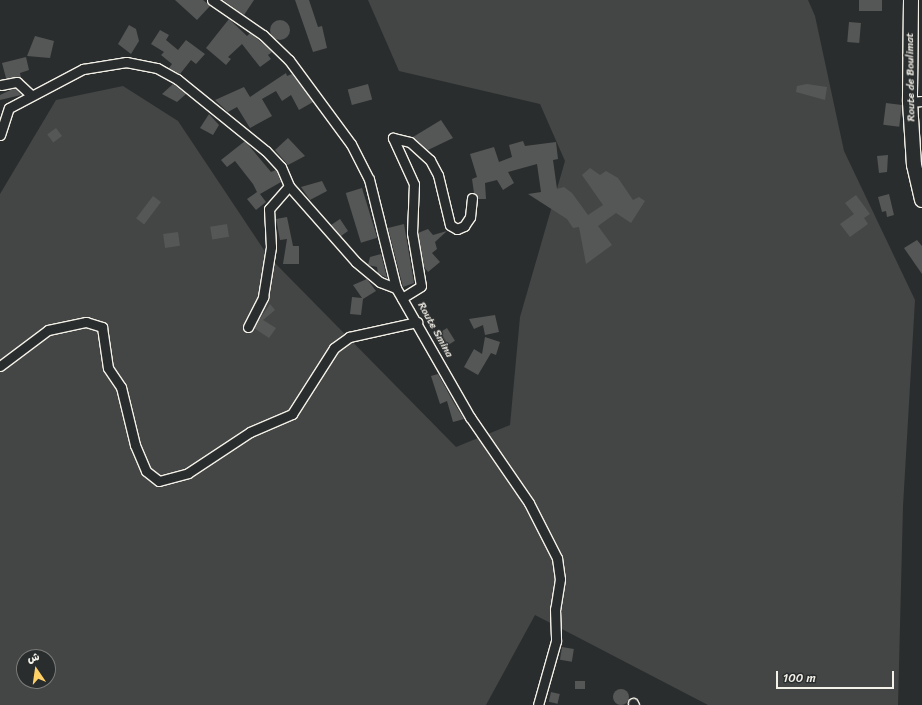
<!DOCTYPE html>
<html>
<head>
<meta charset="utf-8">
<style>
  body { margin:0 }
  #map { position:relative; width:922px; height:705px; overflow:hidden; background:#2a2d2e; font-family:Sriracha,"Playpen Sans Arabic",sans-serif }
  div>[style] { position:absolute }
  .green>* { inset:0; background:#444645 }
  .building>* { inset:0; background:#555756; transform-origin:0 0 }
  .round { border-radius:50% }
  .roads { filter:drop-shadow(1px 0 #f4f1e8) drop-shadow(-1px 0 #f4f1e8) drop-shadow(0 1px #f4f1e8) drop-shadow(0 -1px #f4f1e8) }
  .minor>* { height:9px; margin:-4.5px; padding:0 4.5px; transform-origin:4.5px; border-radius:4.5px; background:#2a2d2e }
  .primary>* { height:14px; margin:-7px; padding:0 7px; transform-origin:7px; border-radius:7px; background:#2a2d2e }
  span { translate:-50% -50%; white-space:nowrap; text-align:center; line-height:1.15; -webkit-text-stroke:3px #2a2d2e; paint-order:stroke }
  .street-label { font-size:11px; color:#f4f1e8 }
  .north { position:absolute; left:16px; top:649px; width:40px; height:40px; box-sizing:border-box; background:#2a2d2e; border:1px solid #7b7b78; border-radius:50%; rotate:347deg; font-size:11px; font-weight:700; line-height:16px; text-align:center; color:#f4f1e8 }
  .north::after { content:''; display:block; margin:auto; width:14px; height:18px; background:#ffd166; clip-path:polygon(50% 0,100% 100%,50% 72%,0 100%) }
  .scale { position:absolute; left:776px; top:671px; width:118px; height:18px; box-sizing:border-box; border:2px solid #f4f1e8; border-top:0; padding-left:5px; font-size:12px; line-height:14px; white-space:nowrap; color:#f4f1e8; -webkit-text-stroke:3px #2a2d2e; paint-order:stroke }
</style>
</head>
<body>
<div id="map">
  <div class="green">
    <div style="clip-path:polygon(evenodd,368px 0,808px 0,815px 16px,844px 151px,915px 300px,903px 506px,898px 705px,708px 705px,535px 615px,486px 705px,0 705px,0 194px,56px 100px,123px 86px,178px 121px,268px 256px,456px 447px,510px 425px,520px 317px,565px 161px,540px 104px,399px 71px,368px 0,24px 657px,48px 657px,48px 681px,24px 681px,24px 657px)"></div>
  </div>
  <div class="building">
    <div style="clip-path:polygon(175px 0,203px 0,210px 6px,197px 20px)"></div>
    <div style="clip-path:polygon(223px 0,254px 0,244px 15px)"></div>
    <div style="clip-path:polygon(295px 0,309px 0,318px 27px,322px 26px,327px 48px,313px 52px)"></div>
    <div style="left:859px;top:0;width:23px;height:11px"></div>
    <div style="clip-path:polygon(229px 19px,247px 36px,250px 33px,266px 46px,272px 52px,268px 55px,271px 59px,260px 67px,242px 44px,228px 57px,231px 59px,226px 65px,206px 48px)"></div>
    <div class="round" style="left:270px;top:20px;width:20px;height:20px"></div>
    <div style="left:849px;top:22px;width:12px;height:20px;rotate:5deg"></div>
    <div style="clip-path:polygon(129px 25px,136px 29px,139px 41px,131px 54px,118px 44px)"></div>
    <div style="clip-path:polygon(160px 30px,169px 35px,166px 40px,178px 50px,186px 40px,205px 54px,196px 64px,191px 60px,180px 74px,169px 68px,172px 64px,161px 55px,164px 52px,151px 44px)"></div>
    <div style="clip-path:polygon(35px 36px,54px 41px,50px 58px,27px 56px)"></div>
    <div style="clip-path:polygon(26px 57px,29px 70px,20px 73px,21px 78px,6px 78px,2px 63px)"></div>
    <div style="clip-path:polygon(286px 73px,287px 76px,292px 74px,313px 102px,299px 110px,291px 95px,282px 101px,276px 91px,262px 99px,272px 116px,250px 128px,237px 107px,228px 112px,215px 100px,244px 87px,250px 97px)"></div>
    <div style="clip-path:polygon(173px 84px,186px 94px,177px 102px,162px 94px)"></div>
    <div style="left:368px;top:84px;width:16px;height:21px;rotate:75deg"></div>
    <div style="clip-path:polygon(807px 84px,827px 87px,825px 100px,796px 92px,797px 86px)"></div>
    <div style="clip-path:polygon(15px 88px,21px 95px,0 100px,0 95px)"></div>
    <div style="left:886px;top:103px;width:16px;height:22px;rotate:7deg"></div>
    <div style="clip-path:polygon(209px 114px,219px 125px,213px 135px,200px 128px)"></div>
    <div style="clip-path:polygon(441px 120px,453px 138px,428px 150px,413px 137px)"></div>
    <div style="left:56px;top:128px;width:10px;height:11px;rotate:53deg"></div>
    <div style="clip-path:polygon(288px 138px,305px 156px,288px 165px,275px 150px)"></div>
    <div style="clip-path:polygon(245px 141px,271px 172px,276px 170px,281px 182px,260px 194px,266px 202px,256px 210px,247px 199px,257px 192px,253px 184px,235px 161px,227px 167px,221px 160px)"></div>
    <div style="clip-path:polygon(523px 141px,525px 146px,556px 142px,558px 159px,553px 160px,557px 189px,564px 187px,572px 193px,588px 215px,603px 205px,582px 175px,590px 168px,600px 175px,606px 171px,618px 178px,633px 200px,639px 197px,645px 201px,631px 223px,616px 213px,598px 226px,612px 245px,586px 264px,579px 227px,573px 228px,567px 219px,528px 194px,541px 192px,537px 164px,508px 172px,514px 183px,503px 190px,497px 180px,485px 183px,486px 199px,478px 199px,474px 193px,472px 179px,477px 177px,470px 154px,494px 147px,499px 162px,512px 157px,509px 145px)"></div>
    <div style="clip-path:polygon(888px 155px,887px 172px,879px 173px,877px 156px)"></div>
    <div style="clip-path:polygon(322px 181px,327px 191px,310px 200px,301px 187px)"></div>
    <div style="left:362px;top:188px;width:52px;height:17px;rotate:73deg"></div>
    <div style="clip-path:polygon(889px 194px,894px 215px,887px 217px,886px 211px,882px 212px,878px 197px)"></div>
    <div style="clip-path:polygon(856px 195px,870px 214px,864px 218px,868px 224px,850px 237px,840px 224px,854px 214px,845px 203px)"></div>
    <div style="left:153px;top:196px;width:10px;height:28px;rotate:37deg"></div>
    <div style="clip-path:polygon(287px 217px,293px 246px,299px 246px,299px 264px,283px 264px,287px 239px,280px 240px,276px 219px)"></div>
    <div style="clip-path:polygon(340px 219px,348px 231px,341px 236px,331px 225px)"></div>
    <div style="left:227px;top:224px;width:13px;height:17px;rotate:81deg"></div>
    <div style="clip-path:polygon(404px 224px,414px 283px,403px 287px,388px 228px)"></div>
    <div style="clip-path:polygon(428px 229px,433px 235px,447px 231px,435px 242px,437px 249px,432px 253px,440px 262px,428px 272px,424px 267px,418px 233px)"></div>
    <div style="left:178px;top:232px;width:14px;height:15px;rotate:82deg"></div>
    <div style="clip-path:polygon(917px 240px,922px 246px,922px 274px,904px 248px)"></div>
    <div style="clip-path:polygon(381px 254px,387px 278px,378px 273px,377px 267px,368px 265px,370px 257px)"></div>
    <div style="clip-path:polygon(367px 279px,376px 291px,363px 299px,361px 315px,350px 314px,352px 297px,362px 298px,353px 285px)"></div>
    <div style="clip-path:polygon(270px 304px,275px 310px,263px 320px,276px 328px,269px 338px,254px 328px)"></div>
    <div style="clip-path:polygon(495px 315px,499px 332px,485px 335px,483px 325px,474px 329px,469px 319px)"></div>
    <div style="left:447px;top:328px;width:15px;height:15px;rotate:58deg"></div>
    <div style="clip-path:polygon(485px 337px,500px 342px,496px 355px,491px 353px,478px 375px,464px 367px,474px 349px,482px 354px)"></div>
    <div style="clip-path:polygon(438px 374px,454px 403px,464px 419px,453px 422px,447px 401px,440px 404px,431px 376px)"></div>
    <div style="left:562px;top:647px;width:12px;height:13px;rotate:9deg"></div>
    <div style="left:575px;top:681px;width:10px;height:8px"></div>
    <div class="round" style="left:613px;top:689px;width:16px;height:16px"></div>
    <div style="left:551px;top:692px;width:9px;height:10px;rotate:13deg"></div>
  </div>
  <div class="roads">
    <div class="minor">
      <div style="left:212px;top:0;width:62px;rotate:34.5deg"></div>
      <div style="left:263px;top:35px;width:36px;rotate:44deg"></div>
      <div style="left:289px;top:60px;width:104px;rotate:53.6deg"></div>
      <div style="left:351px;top:144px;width:39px;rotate:63deg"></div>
      <div style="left:369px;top:179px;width:112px;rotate:76.1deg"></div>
      <div style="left:396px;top:288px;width:149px;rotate:60.2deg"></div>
      <div style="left:470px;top:417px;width:104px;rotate:55.5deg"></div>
      <div style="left:529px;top:503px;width:62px;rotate:63deg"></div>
      <div style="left:557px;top:558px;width:21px;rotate:82deg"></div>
      <div style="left:560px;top:579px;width:30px;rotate:99deg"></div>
      <div style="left:555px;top:609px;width:32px;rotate:88deg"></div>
      <div style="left:556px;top:641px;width:66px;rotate:105.7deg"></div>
      <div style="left:1px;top:85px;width:16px;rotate:-11deg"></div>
      <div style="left:17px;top:82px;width:18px;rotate:43deg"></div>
      <div style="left:910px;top:102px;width:12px;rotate:-5deg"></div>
      <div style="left:0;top:135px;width:28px;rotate:-72deg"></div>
      <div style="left:9px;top:108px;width:84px;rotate:-27.8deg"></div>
      <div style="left:83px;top:69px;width:44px;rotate:-9.2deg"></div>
      <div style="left:126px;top:62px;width:32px;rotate:11deg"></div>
      <div style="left:157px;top:68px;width:23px;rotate:29deg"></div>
      <div style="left:177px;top:79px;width:114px;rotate:39deg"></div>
      <div style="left:266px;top:151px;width:22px;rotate:47deg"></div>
      <div style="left:281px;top:167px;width:21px;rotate:67deg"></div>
      <div style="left:289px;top:186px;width:101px;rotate:48.6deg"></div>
      <div style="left:356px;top:262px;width:31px;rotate:40deg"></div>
      <div style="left:380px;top:282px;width:17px;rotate:21deg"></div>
      <div style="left:402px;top:298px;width:22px;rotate:-32deg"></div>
      <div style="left:421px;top:286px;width:54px;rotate:-99.6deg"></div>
      <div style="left:412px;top:233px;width:49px;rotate:-87.7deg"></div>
      <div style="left:414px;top:184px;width:51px;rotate:-114.5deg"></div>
      <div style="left:393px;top:138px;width:17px;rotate:13deg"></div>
      <div style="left:410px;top:142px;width:27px;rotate:42deg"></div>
      <div style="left:430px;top:160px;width:17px;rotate:62deg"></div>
      <div style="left:438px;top:175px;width:51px;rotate:76.5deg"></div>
      <div style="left:450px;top:225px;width:8px;rotate:30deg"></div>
      <div style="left:457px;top:229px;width:8px;rotate:-23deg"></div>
      <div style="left:464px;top:226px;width:11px;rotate:-56deg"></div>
      <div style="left:470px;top:217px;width:19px;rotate:-84deg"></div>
      <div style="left:248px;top:327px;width:34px;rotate:-63deg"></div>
      <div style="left:263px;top:297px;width:51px;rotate:-80.9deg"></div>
      <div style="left:271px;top:247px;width:38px;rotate:-93deg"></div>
      <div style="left:269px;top:209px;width:30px;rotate:-49deg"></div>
      <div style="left:0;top:366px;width:60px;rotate:-36.9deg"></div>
      <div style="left:48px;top:330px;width:39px;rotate:-12deg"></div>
      <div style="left:86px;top:322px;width:17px;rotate:17deg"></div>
      <div style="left:102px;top:327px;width:41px;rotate:81.7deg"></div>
      <div style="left:108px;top:368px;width:23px;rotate:56deg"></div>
      <div style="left:121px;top:387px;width:60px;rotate:76.4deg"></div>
      <div style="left:135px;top:445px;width:28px;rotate:67deg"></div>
      <div style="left:146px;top:471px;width:16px;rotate:38deg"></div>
      <div style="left:159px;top:481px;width:30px;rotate:-15deg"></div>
      <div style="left:188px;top:473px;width:74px;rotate:-33.5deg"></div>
      <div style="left:250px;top:432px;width:46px;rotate:-23.2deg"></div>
      <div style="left:292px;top:414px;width:78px;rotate:-57.5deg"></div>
      <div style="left:334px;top:348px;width:19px;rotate:-36deg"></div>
      <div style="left:349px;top:337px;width:70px;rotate:-12.4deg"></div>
      <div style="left:633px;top:703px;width:2px;rotate:63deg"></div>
    </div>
    <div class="primary">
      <div style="left:911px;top:0;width:102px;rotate:90.6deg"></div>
      <div style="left:910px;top:102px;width:63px;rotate:86.4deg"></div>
      <div style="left:914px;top:165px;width:36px;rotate:77deg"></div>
    </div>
  </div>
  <div class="street-label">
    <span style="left:911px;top:77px;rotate:-91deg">Route de Boulimat</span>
    <span style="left:435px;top:330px;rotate:61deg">Route Smina</span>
  </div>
  <div class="north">ش</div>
  <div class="scale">100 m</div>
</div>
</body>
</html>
